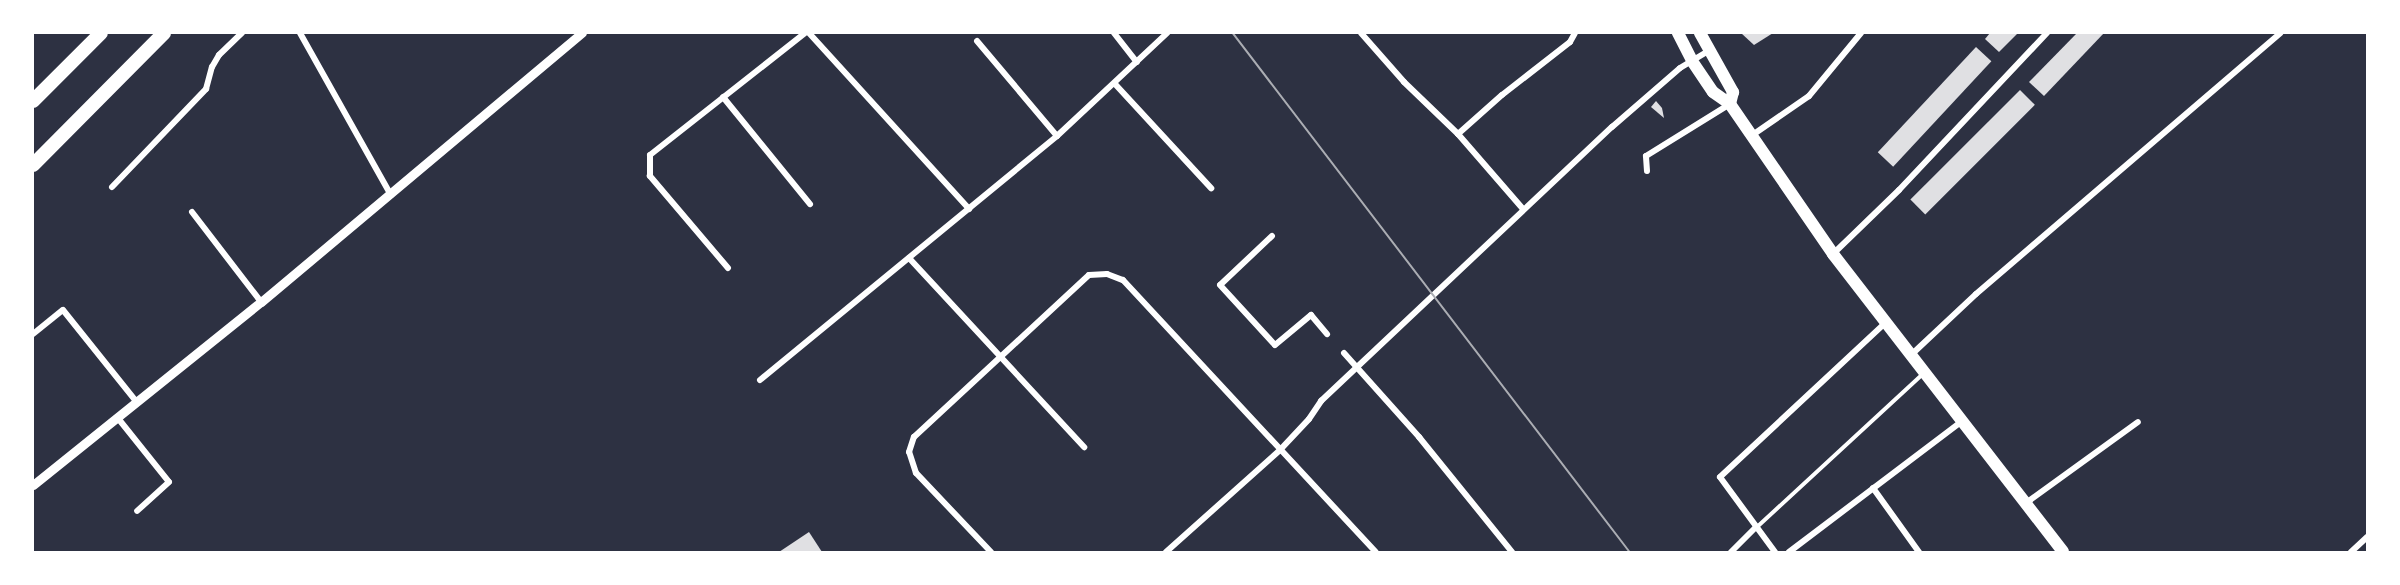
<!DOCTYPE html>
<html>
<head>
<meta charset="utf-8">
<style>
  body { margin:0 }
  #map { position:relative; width:2400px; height:585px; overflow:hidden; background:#2d3142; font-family:"Fira Sans",sans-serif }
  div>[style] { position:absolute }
  .building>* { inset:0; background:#e0e0e3; transform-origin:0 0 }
  .service>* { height:4px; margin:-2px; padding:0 2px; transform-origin:2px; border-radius:2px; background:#fff }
  .minor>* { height:6px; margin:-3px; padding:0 3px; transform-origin:3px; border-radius:3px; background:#fff }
  .tertiary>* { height:9px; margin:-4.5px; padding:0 4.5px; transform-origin:4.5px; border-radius:4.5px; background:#fff }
  .trunk>* { height:12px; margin:-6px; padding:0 6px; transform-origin:6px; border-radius:6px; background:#fff }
  .motorway>* { height:14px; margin:-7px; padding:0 7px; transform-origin:7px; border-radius:7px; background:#fff }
  .tram>* { height:1.5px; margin:-0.75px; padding:0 0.75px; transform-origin:0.75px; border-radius:0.75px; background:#abadb3 }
  span { translate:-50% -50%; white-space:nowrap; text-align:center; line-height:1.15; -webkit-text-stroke:4.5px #fff; paint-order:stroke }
  .frame { position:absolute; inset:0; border:34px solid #fff; pointer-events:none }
</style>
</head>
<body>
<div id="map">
  <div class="building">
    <div style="clip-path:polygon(1741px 33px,1773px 33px,1754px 45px)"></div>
    <div style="clip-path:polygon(1990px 33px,2018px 33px,1999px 52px,1985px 39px)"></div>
    <div style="clip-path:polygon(2077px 33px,2104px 33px,2044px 96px,2029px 82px)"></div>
    <div style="left:1976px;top:47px;width:21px;height:144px;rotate:43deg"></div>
    <div style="left:2020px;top:90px;width:21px;height:155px;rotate:45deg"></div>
    <div style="clip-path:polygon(1656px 101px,1662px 108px,1664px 118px,1651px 107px)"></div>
    <div style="clip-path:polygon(809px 532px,822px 552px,779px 552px)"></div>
  </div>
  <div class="service">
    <div style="left:1757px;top:527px;width:226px;rotate:-42.7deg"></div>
  </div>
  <div class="minor">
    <div style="left:300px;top:33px;width:186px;rotate:60.7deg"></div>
    <div style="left:809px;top:33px;width:238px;rotate:47.7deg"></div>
    <div style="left:1114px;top:33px;width:37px;rotate:52deg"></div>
    <div style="left:1361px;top:33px;width:65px;rotate:48.7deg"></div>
    <div style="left:1404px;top:82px;width:75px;rotate:43.9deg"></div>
    <div style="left:1458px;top:134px;width:99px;rotate:49.1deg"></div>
    <div style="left:977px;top:41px;width:124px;rotate:49.9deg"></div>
    <div style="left:1115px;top:84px;width:142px;rotate:47.3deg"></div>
    <div style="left:723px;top:97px;width:138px;rotate:50.9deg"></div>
    <div style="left:1458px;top:134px;width:59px;rotate:-41.6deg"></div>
    <div style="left:1502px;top:95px;width:86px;rotate:-37.9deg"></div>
    <div style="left:1570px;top:42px;width:10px;rotate:-61deg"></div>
    <div style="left:1751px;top:136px;width:70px;rotate:-34.6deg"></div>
    <div style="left:1809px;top:96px;width:82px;rotate:-50.5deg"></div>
    <div style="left:1647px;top:171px;width:15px;rotate:-94deg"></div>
    <div style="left:1646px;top:156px;width:99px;rotate:-31.8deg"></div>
    <div style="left:112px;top:187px;width:136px;rotate:-46.2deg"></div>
    <div style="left:206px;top:89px;width:23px;rotate:-75deg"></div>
    <div style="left:212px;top:67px;width:14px;rotate:-60deg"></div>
    <div style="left:219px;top:55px;width:32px;rotate:-44deg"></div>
    <div style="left:192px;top:212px;width:113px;rotate:52.5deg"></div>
    <div style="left:1272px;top:236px;width:71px;rotate:136.7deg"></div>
    <div style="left:1220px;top:285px;width:81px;rotate:47.5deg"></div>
    <div style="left:1275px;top:345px;width:47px;rotate:-39.8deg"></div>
    <div style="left:1311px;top:315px;width:25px;rotate:50deg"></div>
    <div style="left:1833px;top:254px;width:92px;rotate:-44.1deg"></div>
    <div style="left:1899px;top:190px;width:216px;rotate:-46.7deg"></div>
    <div style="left:909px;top:258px;width:258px;rotate:47.2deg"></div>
    <div style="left:728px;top:268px;width:121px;rotate:-130.3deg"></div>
    <div style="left:650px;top:176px;width:21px;rotate:-90deg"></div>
    <div style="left:650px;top:155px;width:197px;rotate:-38.2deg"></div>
    <div style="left:33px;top:334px;width:38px;rotate:-39deg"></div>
    <div style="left:63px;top:310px;width:117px;rotate:51.3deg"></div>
    <div style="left:1344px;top:353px;width:113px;rotate:48.2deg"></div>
    <div style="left:1419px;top:437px;width:148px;rotate:51deg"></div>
    <div style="left:1911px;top:355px;width:89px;rotate:-43.2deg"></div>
    <div style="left:1976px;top:294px;width:401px;rotate:-40.6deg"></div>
    <div style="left:760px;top:380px;width:384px;rotate:-39.4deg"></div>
    <div style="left:1057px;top:136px;width:151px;rotate:-43.1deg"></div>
    <div style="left:117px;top:417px;width:83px;rotate:51.3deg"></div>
    <div style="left:169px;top:482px;width:43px;rotate:137.8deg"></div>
    <div style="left:1873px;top:488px;width:79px;rotate:54.3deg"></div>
    <div style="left:2026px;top:503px;width:138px;rotate:-35.9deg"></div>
    <div style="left:991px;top:552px;width:109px;rotate:-133.5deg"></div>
    <div style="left:916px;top:473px;width:22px;rotate:-108deg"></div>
    <div style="left:909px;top:452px;width:16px;rotate:-72deg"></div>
    <div style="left:914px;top:437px;width:238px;rotate:-42.8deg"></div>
    <div style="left:1089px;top:275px;width:18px;rotate:-3deg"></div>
    <div style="left:1107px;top:274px;width:17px;rotate:21deg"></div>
    <div style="left:1123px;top:280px;width:371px;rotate:47.1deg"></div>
    <div style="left:1166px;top:552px;width:153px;rotate:-41.8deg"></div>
    <div style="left:1280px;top:450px;width:42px;rotate:-46.9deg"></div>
    <div style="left:1309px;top:419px;width:22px;rotate:-56deg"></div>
    <div style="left:1321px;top:401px;width:400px;rotate:-43.3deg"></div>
    <div style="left:1612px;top:127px;width:90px;rotate:-40.9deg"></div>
    <div style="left:1680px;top:68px;width:33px;rotate:-31deg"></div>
    <div style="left:1731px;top:552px;width:35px;rotate:-45deg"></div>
    <div style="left:1775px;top:552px;width:93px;rotate:-126.3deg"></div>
    <div style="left:1720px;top:477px;width:226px;rotate:-43deg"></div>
    <div style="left:1789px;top:552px;width:217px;rotate:-37.1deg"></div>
    <div style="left:2351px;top:552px;width:22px;rotate:-43deg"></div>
  </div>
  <div class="tertiary">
    <div style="left:33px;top:485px;width:292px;rotate:-38.8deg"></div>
    <div style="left:261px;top:302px;width:419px;rotate:-40deg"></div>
  </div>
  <div class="trunk">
    <div style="left:1678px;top:33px;width:31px;rotate:63deg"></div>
    <div style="left:1692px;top:61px;width:37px;rotate:56deg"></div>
    <div style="left:1713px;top:92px;width:21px;rotate:35deg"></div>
    <div style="left:1730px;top:104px;width:182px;rotate:55.5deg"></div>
    <div style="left:1833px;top:254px;width:376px;rotate:52.3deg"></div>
    <div style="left:1700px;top:33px;width:68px;rotate:60.8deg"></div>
    <div style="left:1733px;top:92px;width:12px;rotate:104deg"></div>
  </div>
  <div class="motorway">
    <div style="left:33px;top:101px;width:96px;rotate:-45deg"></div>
    <div style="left:33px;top:165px;width:186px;rotate:-45.2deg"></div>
  </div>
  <div class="tram">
    <div style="left:1233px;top:33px;width:653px;rotate:52.59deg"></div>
  </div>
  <div class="frame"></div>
</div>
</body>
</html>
